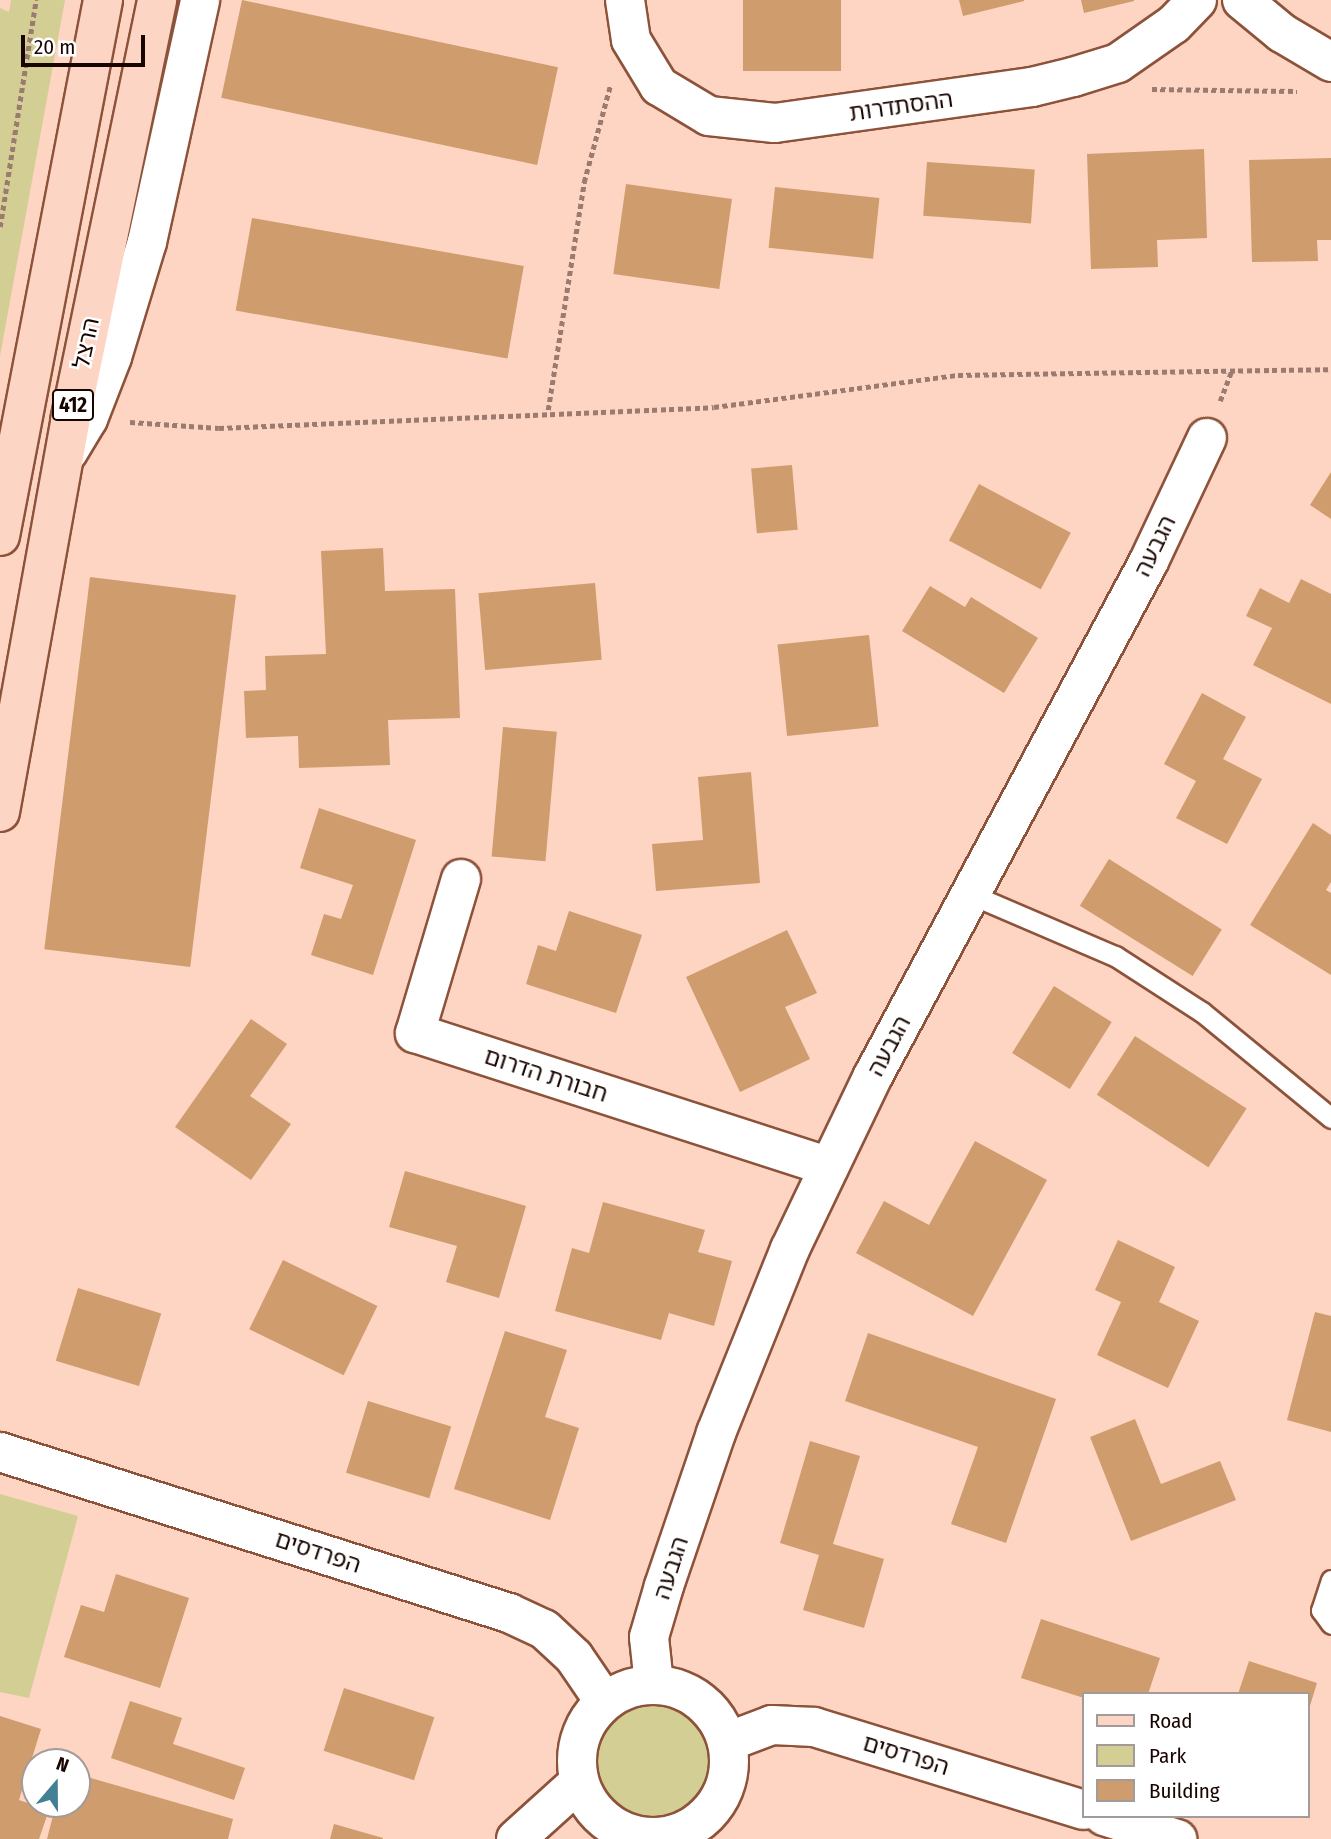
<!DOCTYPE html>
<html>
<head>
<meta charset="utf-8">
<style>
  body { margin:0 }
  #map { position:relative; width:1331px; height:1839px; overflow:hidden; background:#fed4c3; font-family:"Fira Sans Condensed","Noto Sans Hebrew",sans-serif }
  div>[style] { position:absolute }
  .green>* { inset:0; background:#d3ce93 }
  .round { border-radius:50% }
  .building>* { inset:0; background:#ce9c6d; transform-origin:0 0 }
  .path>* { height:4.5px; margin-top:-2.25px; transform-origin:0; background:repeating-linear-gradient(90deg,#9b7b6f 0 5px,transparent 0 8.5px) }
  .roads { filter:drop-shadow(2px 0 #8d533a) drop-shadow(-2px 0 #8d533a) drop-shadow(0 2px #8d533a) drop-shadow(0 -2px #8d533a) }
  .lane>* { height:19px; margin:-9.5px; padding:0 9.5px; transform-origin:9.5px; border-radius:9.5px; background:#fff }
  .street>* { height:38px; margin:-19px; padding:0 19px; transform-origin:19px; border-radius:19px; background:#fff }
  .street>.ring { margin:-19px; padding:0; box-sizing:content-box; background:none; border:38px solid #fff; border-radius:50% }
  .primary>* { height:38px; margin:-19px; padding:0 19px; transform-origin:19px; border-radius:19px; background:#fdd5c4 }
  span { translate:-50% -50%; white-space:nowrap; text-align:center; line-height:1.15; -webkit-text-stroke:5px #fff; paint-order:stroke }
  .shield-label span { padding:2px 5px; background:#fff; border:2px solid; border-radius:5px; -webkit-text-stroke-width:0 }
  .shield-label { font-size:21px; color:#190500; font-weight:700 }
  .street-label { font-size:23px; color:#190500 }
  .legend { position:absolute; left:1082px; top:1692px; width:228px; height:126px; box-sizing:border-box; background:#fff; border:2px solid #a39b99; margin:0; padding:9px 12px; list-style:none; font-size:21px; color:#190500 }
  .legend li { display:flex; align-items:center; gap:14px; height:35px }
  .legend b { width:35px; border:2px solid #a39b99 }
  .north { position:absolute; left:21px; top:1748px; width:70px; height:70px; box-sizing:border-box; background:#fff; border:2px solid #a39b99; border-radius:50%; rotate:20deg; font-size:19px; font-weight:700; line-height:28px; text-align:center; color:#190500 }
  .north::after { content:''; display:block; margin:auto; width:24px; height:32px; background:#438096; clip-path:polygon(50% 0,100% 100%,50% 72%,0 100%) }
  .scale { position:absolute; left:21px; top:35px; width:124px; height:32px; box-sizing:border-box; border:4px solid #190500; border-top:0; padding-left:9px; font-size:21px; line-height:24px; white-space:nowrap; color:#190500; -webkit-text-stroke:5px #fff; paint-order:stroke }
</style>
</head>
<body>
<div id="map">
  <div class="green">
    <div style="clip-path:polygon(11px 0,65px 0,0 356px,0 8px,9px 12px)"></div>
    <div style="clip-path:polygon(0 1494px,78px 1516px,29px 1698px,0 1692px)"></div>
    <div class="round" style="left:596px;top:1704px;width:114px;height:114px"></div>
  </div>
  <div class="building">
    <div style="left:242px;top:0;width:323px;height:100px;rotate:12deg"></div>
    <div style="left:743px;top:0;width:98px;height:71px"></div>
    <div style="clip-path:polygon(959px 0,1024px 0,1024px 1px,963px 16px)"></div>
    <div style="clip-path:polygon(1081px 0,1134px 0,1134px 1px,1084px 13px)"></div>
    <div style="clip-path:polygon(1204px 149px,1207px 238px,1157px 240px,1158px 267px,1091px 269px,1087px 154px)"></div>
    <div style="clip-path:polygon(1331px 158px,1331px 240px,1317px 240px,1318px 261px,1252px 262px,1249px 160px)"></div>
    <div style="left:927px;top:162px;width:108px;height:54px;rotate:4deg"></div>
    <div style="left:626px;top:184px;width:107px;height:91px;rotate:8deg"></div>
    <div style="left:775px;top:187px;width:105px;height:61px;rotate:6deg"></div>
    <div style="left:252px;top:218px;width:276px;height:94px;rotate:10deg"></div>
    <div style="left:792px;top:465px;width:65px;height:41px;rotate:85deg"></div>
    <div style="clip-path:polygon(1331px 472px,1331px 519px,1310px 505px)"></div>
    <div style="left:979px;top:484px;width:104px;height:64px;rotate:28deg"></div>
    <div style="clip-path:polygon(383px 548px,385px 591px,455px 589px,460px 718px,388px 720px,390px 765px,299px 768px,298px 736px,246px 738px,244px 691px,266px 690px,265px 656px,326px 654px,321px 551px)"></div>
    <div style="left:90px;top:577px;width:147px;height:375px;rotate:7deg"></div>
    <div style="clip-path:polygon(1301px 579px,1331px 594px,1331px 704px,1253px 665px,1272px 628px,1246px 616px,1260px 588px,1289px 603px)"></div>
    <div style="left:595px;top:583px;width:77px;height:117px;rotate:85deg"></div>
    <div style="clip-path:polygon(930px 586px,965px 607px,971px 597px,1038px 638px,1004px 693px,902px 631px)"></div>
    <div style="left:869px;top:635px;width:92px;height:92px;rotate:84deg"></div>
    <div style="clip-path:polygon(1202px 693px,1246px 717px,1223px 759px,1262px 779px,1227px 844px,1176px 818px,1196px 781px,1164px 764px)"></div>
    <div style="left:503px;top:727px;width:54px;height:130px;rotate:5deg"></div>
    <div style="clip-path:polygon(751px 772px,760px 883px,656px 891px,652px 844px,703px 840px,698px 777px)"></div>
    <div style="clip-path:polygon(319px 808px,416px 840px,373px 975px,311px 955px,324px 914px,341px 919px,353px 885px,300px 868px)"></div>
    <div style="clip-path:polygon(1313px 823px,1331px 835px,1331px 882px,1326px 890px,1331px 893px,1331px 975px,1250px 925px)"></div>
    <div style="left:1109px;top:859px;width:133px;height:55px;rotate:32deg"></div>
    <div style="clip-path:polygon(569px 911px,642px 935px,616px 1013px,526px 984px,538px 945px,556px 951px)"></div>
    <div style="clip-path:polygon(787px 930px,817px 993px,785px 1007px,810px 1059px,740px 1092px,686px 977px)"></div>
    <div style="left:1054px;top:986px;width:68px;height:79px;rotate:32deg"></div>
    <div style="clip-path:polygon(251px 1019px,287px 1044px,250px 1096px,291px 1124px,251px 1180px,175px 1127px)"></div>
    <div style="left:1135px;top:1036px;width:133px;height:70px;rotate:33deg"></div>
    <div style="clip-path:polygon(975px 1141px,1047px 1180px,973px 1316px,856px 1253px,884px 1201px,929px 1225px)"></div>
    <div style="clip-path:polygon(405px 1171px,526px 1206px,499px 1298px,446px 1282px,457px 1246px,389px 1227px)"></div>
    <div style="clip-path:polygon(603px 1202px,705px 1230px,698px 1252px,732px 1261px,714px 1326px,669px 1313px,661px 1340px,555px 1311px,572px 1248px,589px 1253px)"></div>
    <div style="clip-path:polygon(1118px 1240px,1175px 1267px,1159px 1302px,1199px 1321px,1168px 1388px,1097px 1355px,1121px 1302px,1095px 1290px)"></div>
    <div style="left:283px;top:1260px;width:105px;height:77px;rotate:26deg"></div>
    <div style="left:78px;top:1288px;width:87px;height:76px;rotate:17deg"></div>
    <div style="clip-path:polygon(1315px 1312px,1331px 1316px,1331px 1432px,1287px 1420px)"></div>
    <div style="clip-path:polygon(505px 1331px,567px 1350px,545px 1417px,579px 1428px,550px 1520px,454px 1489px)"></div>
    <div style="clip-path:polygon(868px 1333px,1056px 1399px,1006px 1543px,951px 1524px,978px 1447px,845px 1401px)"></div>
    <div style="left:368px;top:1401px;width:87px;height:75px;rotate:17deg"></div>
    <div style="clip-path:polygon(1135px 1419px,1161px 1484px,1220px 1461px,1236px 1500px,1131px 1541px,1090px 1437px)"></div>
    <div style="clip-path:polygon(810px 1441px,860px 1456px,833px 1544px,884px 1559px,864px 1628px,803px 1610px,819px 1555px,780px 1543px)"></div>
    <div style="clip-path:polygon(116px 1574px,189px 1598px,160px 1688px,64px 1657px,81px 1605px,104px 1612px)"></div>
    <div style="clip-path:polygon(1041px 1619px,1160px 1658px,1148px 1694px,1084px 1694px,1084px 1698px,1021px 1678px)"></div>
    <div style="clip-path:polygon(1249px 1661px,1317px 1683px,1309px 1709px,1308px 1694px,1238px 1694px)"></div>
    <div style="left:344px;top:1688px;width:95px;height:66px;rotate:18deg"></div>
    <div style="clip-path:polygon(130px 1701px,182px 1718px,173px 1744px,245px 1768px,234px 1800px,111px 1758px)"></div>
    <div style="clip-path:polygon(0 1716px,41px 1729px,19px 1800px,49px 1810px,39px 1839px,0 1839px)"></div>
    <div style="clip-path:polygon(77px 1774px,233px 1819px,228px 1839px,47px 1839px,56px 1804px,77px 1804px)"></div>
    <div style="clip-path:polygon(334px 1824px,383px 1838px,383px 1839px,330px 1839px)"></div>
  </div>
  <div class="path">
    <div style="left:1152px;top:89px;width:145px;rotate:0.8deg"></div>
    <div style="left:0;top:227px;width:230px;rotate:-81deg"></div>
    <div style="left:1220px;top:401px;width:34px;rotate:-69deg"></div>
    <div style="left:548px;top:410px;width:231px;rotate:-81deg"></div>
    <div style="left:584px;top:182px;width:99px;rotate:-74.8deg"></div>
    <div style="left:130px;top:422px;width:89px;rotate:3.9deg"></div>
    <div style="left:219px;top:428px;width:495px;rotate:-2.4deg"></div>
    <div style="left:714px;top:407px;width:246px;rotate:-7.5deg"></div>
    <div style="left:958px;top:375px;width:373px;rotate:-0.9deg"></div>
  </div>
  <div class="roads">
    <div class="lane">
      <div style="left:970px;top:894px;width:158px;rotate:23.2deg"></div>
      <div style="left:1115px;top:956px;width:103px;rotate:32.8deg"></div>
      <div style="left:1202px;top:1012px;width:167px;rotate:39.4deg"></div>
      <div style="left:1331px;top:1580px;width:32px;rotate:108deg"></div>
      <div style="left:1321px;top:1610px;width:17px;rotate:54deg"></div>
    </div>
    <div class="street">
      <div style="left:625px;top:0;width:40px;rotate:81.5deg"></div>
      <div style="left:631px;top:40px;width:54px;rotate:58.7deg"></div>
      <div style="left:659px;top:86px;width:58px;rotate:31deg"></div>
      <div style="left:709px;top:116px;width:66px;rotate:6.1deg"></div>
      <div style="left:775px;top:123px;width:260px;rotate:-8deg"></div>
      <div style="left:1032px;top:87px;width:42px;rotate:-13.7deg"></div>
      <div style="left:1073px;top:77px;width:47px;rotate:-17.3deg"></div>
      <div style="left:1118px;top:63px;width:68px;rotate:-34.9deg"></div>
      <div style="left:1174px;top:24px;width:33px;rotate:-46deg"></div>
      <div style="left:1242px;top:0;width:52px;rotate:39.5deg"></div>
      <div style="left:1282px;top:33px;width:57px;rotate:30.6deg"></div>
      <div style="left:68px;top:452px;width:39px;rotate:-59deg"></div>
      <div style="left:88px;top:419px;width:66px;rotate:-68.8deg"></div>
      <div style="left:112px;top:357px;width:120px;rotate:-73.1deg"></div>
      <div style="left:147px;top:242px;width:248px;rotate:-77.6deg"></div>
      <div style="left:461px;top:879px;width:161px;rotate:106.6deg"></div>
      <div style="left:415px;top:1033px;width:435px;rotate:17.9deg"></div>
      <div style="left:0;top:1452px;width:534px;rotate:17.55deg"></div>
      <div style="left:509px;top:1613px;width:38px;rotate:25deg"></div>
      <div style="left:544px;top:1629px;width:41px;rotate:43deg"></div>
      <div style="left:574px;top:1657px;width:53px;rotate:55.7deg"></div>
      <div style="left:654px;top:1684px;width:47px;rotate:-96.1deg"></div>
      <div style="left:649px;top:1637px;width:53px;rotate:-73.6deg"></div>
      <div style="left:664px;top:1586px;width:162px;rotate:-71.2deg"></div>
      <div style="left:716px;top:1433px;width:198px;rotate:-68.1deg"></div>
      <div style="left:790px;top:1249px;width:192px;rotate:-64.4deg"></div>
      <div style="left:873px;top:1076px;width:584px;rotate:-61.81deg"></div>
      <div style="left:1149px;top:561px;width:136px;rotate:-64.8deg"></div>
      <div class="ring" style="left:577px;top:1685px;width:114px;height:114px"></div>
      <div style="left:727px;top:1742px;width:48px;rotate:-20.7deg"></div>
      <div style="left:772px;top:1725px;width:42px;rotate:2.7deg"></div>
      <div style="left:814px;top:1727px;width:282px;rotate:17.1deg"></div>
      <div style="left:1104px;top:1816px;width:77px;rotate:17.5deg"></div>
      <div style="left:516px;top:1839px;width:85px;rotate:-42.1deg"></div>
    </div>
    <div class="primary">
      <div style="left:0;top:536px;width:546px;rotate:-79.12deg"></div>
      <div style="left:0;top:812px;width:397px;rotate:-79.8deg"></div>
      <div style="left:70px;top:421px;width:430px;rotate:-78.3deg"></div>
    </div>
  </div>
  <div class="shield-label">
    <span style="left:73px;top:405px">412</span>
  </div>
  <div class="street-label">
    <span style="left:901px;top:106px;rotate:-8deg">ההסתדרות</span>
    <span style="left:86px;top:343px;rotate:-78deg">הרצל</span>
    <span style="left:1155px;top:546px;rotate:-64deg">הגבעה</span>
    <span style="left:889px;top:1046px;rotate:-62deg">הגבעה</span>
    <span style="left:546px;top:1075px;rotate:18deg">חבורת הדרום</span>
    <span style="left:318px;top:1552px;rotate:18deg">הפרדסים</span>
    <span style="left:671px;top:1568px;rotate:-72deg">הגבעה</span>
    <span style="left:906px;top:1755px;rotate:17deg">הפרדסים</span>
  </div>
  <ul class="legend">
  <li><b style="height:9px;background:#fdd5c4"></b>Road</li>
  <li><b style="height:19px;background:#d3ce93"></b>Park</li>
  <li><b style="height:19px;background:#ce9c6d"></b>Building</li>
  </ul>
  <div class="north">N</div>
  <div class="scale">20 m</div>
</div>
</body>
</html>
